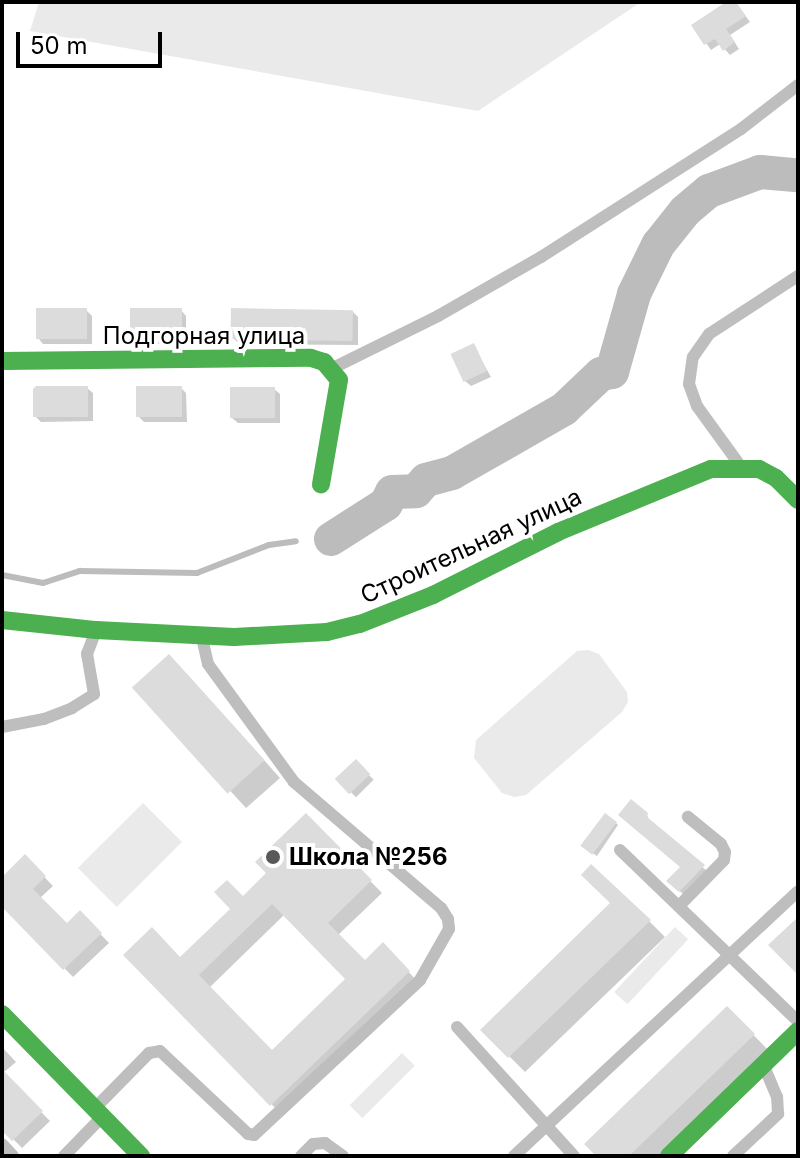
<!DOCTYPE html>
<html>
<head>
<meta charset="utf-8">
<style>
  body { margin:0 }
  #map { position:relative; width:800px; height:1158px; overflow:hidden; background:#fff; font-family:Inter,sans-serif }
  div>[style] { position:absolute }
  .green>* { inset:0; background:#eaeaea; transform-origin:0 0 }
  .shadow>* { inset:0; background:#0003; transform-origin:0 0 }
  .stream>* { height:6px; margin:-3px; padding:0 3px; transform-origin:3px; border-radius:3px; background:#bcbcbc }
  .river>* { height:34px; margin:-17px; padding:0 17px; transform-origin:17px; border-radius:17px; background:#bcbcbc }
  .building>* { inset:0; background:#dcdcdc; transform-origin:0 0 }
  .lane>* { height:12px; margin:-6px; padding:0 6px; transform-origin:6px; border-radius:6px; background:#bebebe }
  .fast>* { height:18px; margin:-9px; padding:0 9px; transform-origin:9px; border-radius:9px; background:#4caf50 }
  .dots>* { width:22px; height:22px; translate:-50% -50%; box-sizing:border-box; border:4px solid #fff; border-radius:50% }
  span { translate:-50% -50%; white-space:nowrap; text-align:center; line-height:1.15; -webkit-text-stroke:8px #fff; paint-order:stroke }
  .street-label { font-size:24px; color:#000 }
  .poi-label { font-size:24px; color:#000; font-weight:700 }
  .left { translate:0 -50%; text-align:left }
  .frame { position:absolute; inset:0; border:4px solid #000; pointer-events:none }
  .scale { position:absolute; left:16px; top:32px; width:146px; height:36px; box-sizing:border-box; border:4px solid #000; border-top:0; padding-left:10px; font-size:24px; line-height:28px; white-space:nowrap; color:#000; -webkit-text-stroke:6px #fff; paint-order:stroke }
</style>
</head>
<body>
<div id="map">
  <div class="green">
    <div style="clip-path:polygon(39px 2px,641px 2px,478px 111px,30px 31px)"></div>
    <div style="clip-path:polygon(588px 650px,599px 654px,627px 692px,628px 702px,622px 712px,526px 795px,514px 797px,502px 793px,474px 758px,476px 740px,577px 651px)"></div>
    <div style="left:143px;top:803px;width:55px;height:92px;rotate:45deg"></div>
    <div style="left:675px;top:927px;width:18px;height:89px;rotate:43deg"></div>
    <div style="left:402px;top:1053px;width:18px;height:74px;rotate:45deg"></div>
  </div>
  <div class="shadow">
    <div style="clip-path:polygon(729px 2px,735px 2px,750px 22px,730px 35px,739px 49px,730px 55px,720px 44px,711px 50px,694px 26px)"></div>
    <div style="clip-path:polygon(86px 310px,92px 316px,92px 344px,43px 344px,38px 338px)"></div>
    <div style="clip-path:polygon(181px 310px,186px 316px,186px 344px,138px 344px,132px 338px)"></div>
    <div style="clip-path:polygon(353px 312px,358px 317px,358px 345px,239px 344px,233px 338px)"></div>
    <div style="clip-path:polygon(473px 345px,491px 377px,471px 386px,465px 381px)"></div>
    <div style="clip-path:polygon(87px 388px,93px 393px,93px 421px,41px 422px,35px 416px)"></div>
    <div style="clip-path:polygon(181px 388px,186px 393px,187px 422px,144px 422px,139px 417px)"></div>
    <div style="clip-path:polygon(274px 389px,280px 394px,280px 423px,238px 423px,232px 418px)"></div>
    <div style="clip-path:polygon(186px 673px,280px 778px,246px 808px,135px 687px)"></div>
    <div style="left:356px;top:762px;width:25px;height:25px;rotate:45deg"></div>
    <div style="clip-path:polygon(647px 815px,650px 822px,707px 871px,684px 895px,669px 881px,682px 867px,625px 819px)"></div>
    <div style="clip-path:polygon(evenodd,306px 816px,382px 893px,338px 935px,365px 963px,383px 945px,420px 984px,283px 1116px,126px 955px,181px 959px,269px 873px,306px 816px,285px 914px,348px 979px,272px 1053px,209px 988px,285px 914px)"></div>
    <div style="clip-path:polygon(616px 823px,618px 825px,597px 856px,587px 849px)"></div>
    <div style="clip-path:polygon(25px 857px,53px 886px,40px 898px,67px 926px,80px 913px,109px 943px,73px 977px,2px 904px,2px 880px)"></div>
    <div style="clip-path:polygon(613px 904px,649px 921px,665px 937px,525px 1072px,483px 1030px)"></div>
    <div style="clip-path:polygon(727px 1008px,770px 1052px,663px 1156px,599px 1156px)"></div>
    <div style="clip-path:polygon(2px 1047px,16px 1062px,3px 1073px,50px 1121px,22px 1148px,2px 1128px)"></div>
  </div>
  <div class="stream">
    <div style="left:2px;top:575px;width:42px;rotate:11deg"></div>
    <div style="left:43px;top:583px;width:39px;rotate:-18deg"></div>
    <div style="left:80px;top:571px;width:117px;rotate:1deg"></div>
    <div style="left:197px;top:573px;width:77px;rotate:-21.3deg"></div>
    <div style="left:269px;top:545px;width:27px;rotate:-8deg"></div>
  </div>
  <div class="river">
    <div style="left:331px;top:539px;width:65px;rotate:-32.5deg"></div>
    <div style="left:386px;top:504px;width:13px;rotate:-63deg"></div>
    <div style="left:392px;top:492px;width:24px;rotate:-2deg"></div>
    <div style="left:416px;top:491px;width:15px;rotate:-48deg"></div>
    <div style="left:426px;top:480px;width:27px;rotate:-15deg"></div>
    <div style="left:452px;top:473px;width:129px;rotate:-29.7deg"></div>
    <div style="left:564px;top:409px;width:51px;rotate:-43.4deg"></div>
    <div style="left:601px;top:374px;width:11px;rotate:-10deg"></div>
    <div style="left:612px;top:372px;width:81px;rotate:-74.2deg"></div>
    <div style="left:634px;top:294px;width:55px;rotate:-63.9deg"></div>
    <div style="left:658px;top:245px;width:43px;rotate:-51.5deg"></div>
    <div style="left:685px;top:211px;width:31px;rotate:-40deg"></div>
    <div style="left:709px;top:191px;width:54px;rotate:-20.4deg"></div>
    <div style="left:760px;top:172px;width:38px;rotate:5deg"></div>
  </div>
  <div class="building">
    <div style="clip-path:polygon(726px 2px,736px 2px,746px 16px,726px 29px,735px 42px,723px 51px,715px 39px,704px 45px,691px 25px)"></div>
    <div style="left:36px;top:308px;width:51px;height:31px"></div>
    <div style="left:130px;top:308px;width:52px;height:31px"></div>
    <div style="left:231px;top:308px;width:122px;height:31px;rotate:1deg"></div>
    <div style="left:474px;top:343px;width:31px;height:26px;rotate:65deg"></div>
    <div style="clip-path:polygon(36px 386px,88px 386px,88px 417px,33px 417px,33px 389px)"></div>
    <div style="left:136px;top:386px;width:46px;height:31px"></div>
    <div style="left:230px;top:387px;width:45px;height:31px"></div>
    <div style="left:169px;top:654px;width:143px;height:50px;rotate:48deg"></div>
    <div style="left:356px;top:759px;width:21px;height:29px;rotate:47deg"></div>
    <div style="clip-path:polygon(631px 799px,648px 813px,647px 817px,705px 865px,679px 892px,666px 881px,680px 867px,618px 815px)"></div>
    <div style="clip-path:polygon(evenodd,306px 813px,372px 880px,328px 923px,365px 960px,383px 942px,410px 971px,270px 1106px,123px 955px,152px 927px,180px 957px,230px 909px,214px 892px,227px 880px,243px 896px,266px 873px,255px 862px,306px 813px,272px 904px,345px 979px,272px 1050px,199px 975px,272px 904px)"></div>
    <div style="left:605px;top:813px;width:15px;height:41px;rotate:37deg"></div>
    <div style="clip-path:polygon(25px 854px,46px 876px,33px 889px,67px 923px,80px 910px,102px 933px,63px 970px,2px 907px,2px 877px)"></div>
    <div style="clip-path:polygon(591px 864px,651px 920px,508px 1058px,480px 1030px,610px 903px,581px 875px)"></div>
    <div style="clip-path:polygon(798px 917px,798px 975px,768px 945px)"></div>
    <div style="clip-path:polygon(727px 1006px,755px 1034px,629px 1156px,596px 1156px,584px 1144px)"></div>
    <div style="clip-path:polygon(2px 1069px,43px 1111px,12px 1141px,2px 1131px)"></div>
  </div>
  <div class="lane">
    <div style="left:333px;top:368px;width:117px;rotate:-26.3deg"></div>
    <div style="left:438px;top:316px;width:119px;rotate:-29.8deg"></div>
    <div style="left:541px;top:257px;width:237px;rotate:-32.6deg"></div>
    <div style="left:741px;top:129px;width:72px;rotate:-37.7deg"></div>
    <div style="left:739px;top:464px;width:72px;rotate:-125.9deg"></div>
    <div style="left:697px;top:406px;width:23px;rotate:-110deg"></div>
    <div style="left:689px;top:384px;width:27px;rotate:-82deg"></div>
    <div style="left:693px;top:357px;width:28px;rotate:-55deg"></div>
    <div style="left:709px;top:334px;width:106px;rotate:-33.1deg"></div>
    <div style="left:2px;top:727px;width:43px;rotate:-10.8deg"></div>
    <div style="left:44px;top:719px;width:30px;rotate:-21deg"></div>
    <div style="left:72px;top:708px;width:26px;rotate:-32deg"></div>
    <div style="left:94px;top:694px;width:41px;rotate:-99.9deg"></div>
    <div style="left:87px;top:654px;width:22px;rotate:-69deg"></div>
    <div style="left:620px;top:850px;width:247px;rotate:43.9deg"></div>
    <div style="left:679px;top:906px;width:64px;rotate:-45.6deg"></div>
    <div style="left:724px;top:860px;width:8px;rotate:-83deg"></div>
    <div style="left:725px;top:852px;width:9px;rotate:-117deg"></div>
    <div style="left:721px;top:844px;width:43px;rotate:-140.7deg"></div>
    <div style="left:457px;top:1027px;width:174px;rotate:47.8deg"></div>
    <div style="left:97px;top:1106px;width:74px;rotate:-45.5deg"></div>
    <div style="left:149px;top:1053px;width:11px;rotate:-10deg"></div>
    <div style="left:160px;top:1051px;width:121px;rotate:43.3deg"></div>
    <div style="left:248px;top:1134px;width:6px;rotate:9deg"></div>
    <div style="left:254px;top:1135px;width:227px;rotate:-43deg"></div>
    <div style="left:420px;top:980px;width:59px;rotate:-60.4deg"></div>
    <div style="left:449px;top:929px;width:10px;rotate:-96deg"></div>
    <div style="left:448px;top:919px;width:13px;rotate:-122deg"></div>
    <div style="left:441px;top:908px;width:194px;rotate:-139.4deg"></div>
    <div style="left:294px;top:782px;width:146px;rotate:-126.1deg"></div>
    <div style="left:208px;top:664px;width:28px;rotate:-103deg"></div>
    <div style="left:2px;top:1144px;width:16px;rotate:47deg"></div>
    <div style="left:64px;top:1156px;width:53px;rotate:-45.8deg"></div>
    <div style="left:301px;top:1156px;width:17px;rotate:-45deg"></div>
    <div style="left:313px;top:1144px;width:12px;rotate:-5deg"></div>
    <div style="left:325px;top:1143px;width:22px;rotate:36deg"></div>
    <div style="left:514px;top:1156px;width:388px;rotate:-43deg"></div>
    <div style="left:733px;top:1156px;width:62px;rotate:-43deg"></div>
    <div style="left:778px;top:1114px;width:17px;rotate:-93deg"></div>
    <div style="left:777px;top:1097px;width:34px;rotate:-113deg"></div>
  </div>
  <div class="fast">
    <div style="left:2px;top:361px;width:309px;rotate:-0.6deg"></div>
    <div style="left:311px;top:358px;width:14px;rotate:17deg"></div>
    <div style="left:324px;top:362px;width:23px;rotate:50deg"></div>
    <div style="left:339px;top:380px;width:106px;rotate:99.8deg"></div>
    <div style="left:2px;top:620px;width:95px;rotate:6.1deg"></div>
    <div style="left:96px;top:630px;width:138px;rotate:2.9deg"></div>
    <div style="left:234px;top:637px;width:93px;rotate:-3.1deg"></div>
    <div style="left:327px;top:632px;width:34px;rotate:-14deg"></div>
    <div style="left:360px;top:624px;width:79px;rotate:-21.7deg"></div>
    <div style="left:433px;top:595px;width:140px;rotate:-26.7deg"></div>
    <div style="left:558px;top:532px;width:165px;rotate:-22.4deg"></div>
    <div style="left:711px;top:469px;width:48px"></div>
    <div style="left:759px;top:469px;width:19px;rotate:28deg"></div>
    <div style="left:776px;top:478px;width:31px;rotate:45deg"></div>
    <div style="left:2px;top:1014px;width:199px;rotate:45.6deg"></div>
    <div style="left:669px;top:1156px;width:180px;rotate:-44.1deg"></div>
  </div>
  <div class="dots">
    <div style="left:273px;top:857px;background:#595959"></div>
  </div>
  <div class="street-label">
    <span style="left:204px;top:336px">Подгорная улица</span>
    <span style="left:471px;top:546px;rotate:-25deg">Строительная улица</span>
  </div>
  <div class="poi-label">
    <span class="left" style="left:289px;top:857px">Школа №256</span>
  </div>
  <div class="frame"></div>
  <div class="scale">50 m</div>
</div>
</body>
</html>
